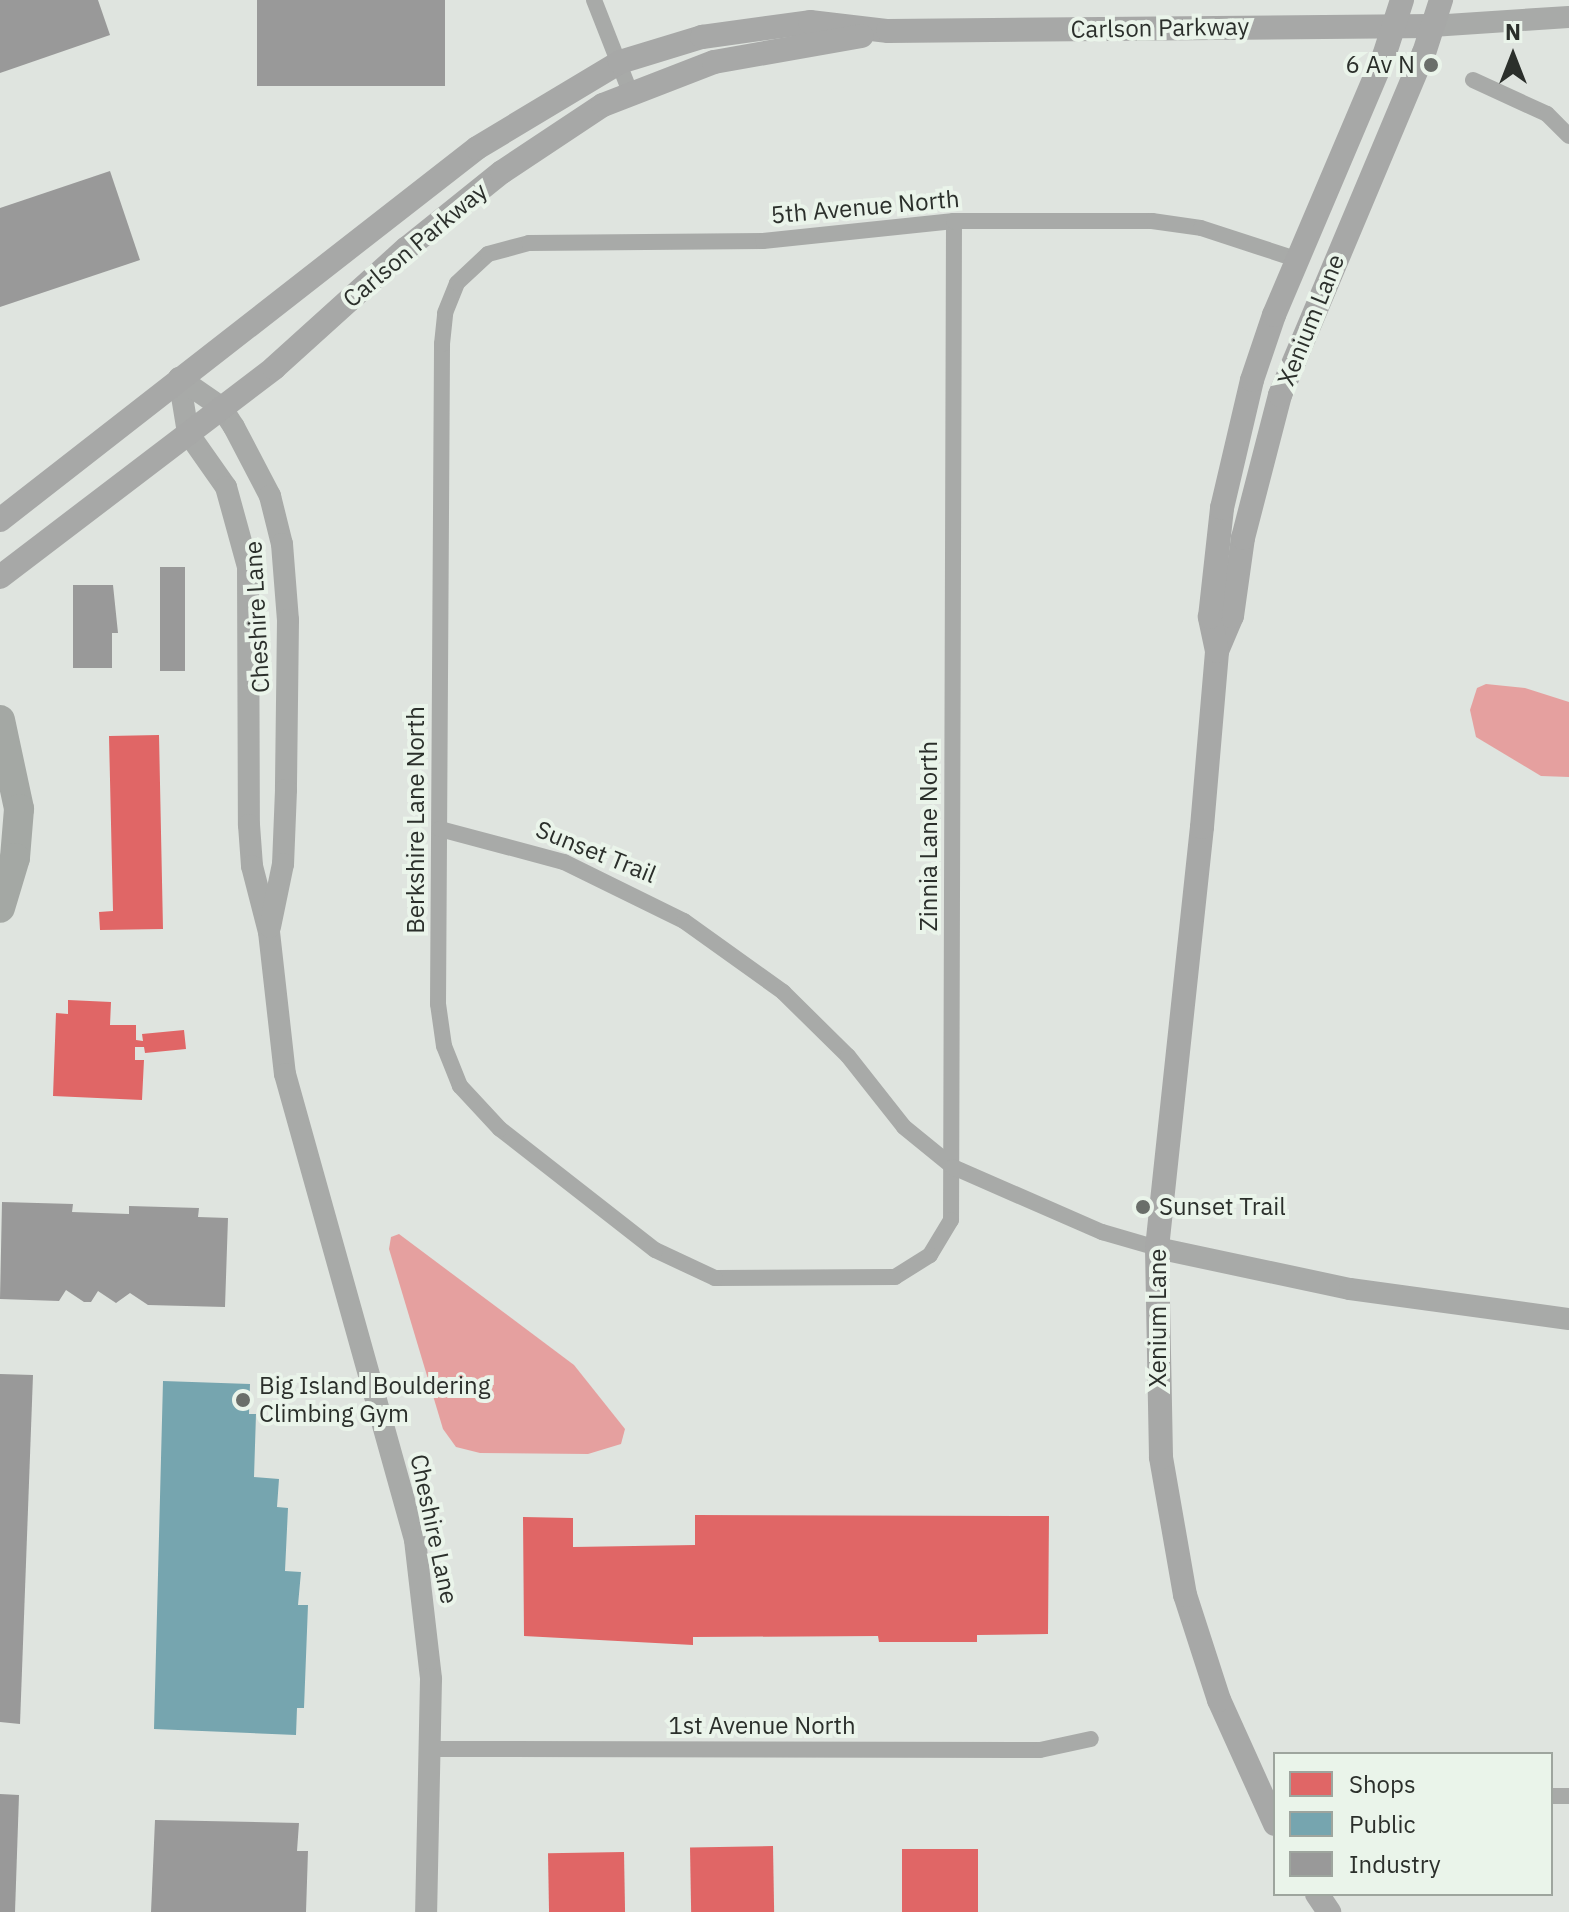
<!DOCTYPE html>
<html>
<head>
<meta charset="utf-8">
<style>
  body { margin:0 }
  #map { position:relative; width:1569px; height:1912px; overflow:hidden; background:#dfe4df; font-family:"IBM Plex Sans",sans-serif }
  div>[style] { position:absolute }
  .water>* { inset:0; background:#e5a09f }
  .shops>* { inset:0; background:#e06666; transform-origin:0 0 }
  .public>* { inset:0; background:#76a5af }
  .industry>* { inset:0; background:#999; transform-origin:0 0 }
  .minor>* { height:16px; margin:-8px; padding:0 8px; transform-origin:8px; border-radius:8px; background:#a8aaa8 }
  .tertiary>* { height:22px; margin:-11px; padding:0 11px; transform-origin:11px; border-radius:11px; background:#a8aaa8 }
  .secondary>* { height:24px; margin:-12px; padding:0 12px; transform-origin:12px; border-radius:12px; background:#a7a8a7 }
  .motorway>* { height:30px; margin:-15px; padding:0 15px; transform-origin:15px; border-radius:15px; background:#a4a8a4 }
  .dots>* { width:22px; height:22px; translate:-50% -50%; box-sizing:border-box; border:4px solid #eaf4ea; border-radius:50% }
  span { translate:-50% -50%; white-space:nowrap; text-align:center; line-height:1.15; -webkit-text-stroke:8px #eaf4ea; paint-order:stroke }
  .street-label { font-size:24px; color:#2b2f2b }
  .poi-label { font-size:24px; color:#2b2f2b }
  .right { translate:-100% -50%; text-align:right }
  .left { translate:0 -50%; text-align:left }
  .legend { position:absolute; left:1273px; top:1752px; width:280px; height:144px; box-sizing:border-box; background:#eaf4ea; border:2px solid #9ea59e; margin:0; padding:10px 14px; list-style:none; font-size:24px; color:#2b2f2b }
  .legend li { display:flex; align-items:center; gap:16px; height:40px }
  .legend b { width:40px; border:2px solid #9ea59e }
  .north { position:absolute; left:1473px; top:16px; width:80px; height:80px; -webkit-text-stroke:6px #eaf4ea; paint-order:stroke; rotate:0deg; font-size:22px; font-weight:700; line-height:32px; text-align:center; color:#2b2f2b }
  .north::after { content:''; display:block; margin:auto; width:28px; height:36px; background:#2b2f2b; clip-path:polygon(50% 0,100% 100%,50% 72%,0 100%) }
</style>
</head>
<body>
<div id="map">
  <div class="water">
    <div style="clip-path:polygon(1486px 684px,1525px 688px,1569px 702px,1569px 777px,1541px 776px,1476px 737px,1470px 710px,1477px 688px)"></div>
    <div style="clip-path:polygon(399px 1234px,574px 1365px,625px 1429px,621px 1444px,588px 1454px,480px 1453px,456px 1447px,443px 1429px,389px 1249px,391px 1237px)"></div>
  </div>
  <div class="shops">
    <div style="clip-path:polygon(159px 735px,163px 929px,100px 930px,99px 912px,113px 911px,109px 736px)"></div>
    <div style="clip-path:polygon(68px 1000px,111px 1002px,110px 1025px,136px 1025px,136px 1040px,143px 1041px,142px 1034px,184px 1030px,186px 1049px,145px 1053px,144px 1047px,135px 1047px,135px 1060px,144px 1060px,142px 1100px,53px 1096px,56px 1013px,68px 1014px)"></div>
    <div style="clip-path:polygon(695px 1515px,1049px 1516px,1048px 1634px,977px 1635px,977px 1642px,879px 1642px,878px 1636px,693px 1637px,693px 1645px,524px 1636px,523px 1517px,573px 1518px,573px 1547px,695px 1545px)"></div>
    <div style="left:773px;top:1846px;width:66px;height:83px;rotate:89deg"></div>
    <div style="left:902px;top:1849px;width:76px;height:63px"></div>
    <div style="left:624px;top:1852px;width:60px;height:76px;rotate:89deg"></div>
  </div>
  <div class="public">
    <div style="clip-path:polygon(163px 1381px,250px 1384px,249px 1414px,256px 1414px,254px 1477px,279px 1479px,277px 1507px,288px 1508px,285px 1571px,301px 1572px,298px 1605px,308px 1605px,304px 1708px,297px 1708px,296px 1735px,154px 1729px)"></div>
  </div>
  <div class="industry">
    <div style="clip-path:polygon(0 0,98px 0,110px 35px,0 73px)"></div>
    <div style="left:257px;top:0;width:188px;height:86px"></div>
    <div style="clip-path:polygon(110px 171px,140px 260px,0 307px,0 208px)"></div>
    <div style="left:160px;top:567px;width:25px;height:104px"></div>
    <div style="clip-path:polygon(73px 585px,113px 585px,118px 633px,112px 633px,112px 668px,73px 668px)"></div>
    <div style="clip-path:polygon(2px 1202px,73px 1204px,72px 1212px,129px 1214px,129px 1206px,199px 1208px,198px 1217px,228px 1218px,225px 1307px,148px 1305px,130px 1293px,116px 1303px,98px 1291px,91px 1302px,84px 1302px,66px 1290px,59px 1301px,0 1299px)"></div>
    <div style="clip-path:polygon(0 1374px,33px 1375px,20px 1724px,0 1722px)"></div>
    <div style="clip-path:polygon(0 1794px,19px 1795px,15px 1912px,0 1912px)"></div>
    <div style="clip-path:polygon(155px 1820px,299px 1823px,297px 1851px,308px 1851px,306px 1912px,151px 1912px)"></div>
  </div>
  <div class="minor">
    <div style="left:594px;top:0;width:99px;rotate:68.6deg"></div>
    <div style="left:1473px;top:80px;width:81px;rotate:24.7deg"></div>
    <div style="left:1547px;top:114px;width:31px;rotate:45deg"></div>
    <div style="left:954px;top:221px;width:999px;rotate:90.17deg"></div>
    <div style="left:951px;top:1220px;width:41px;rotate:121deg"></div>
    <div style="left:930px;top:1255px;width:41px;rotate:147.8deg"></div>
    <div style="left:895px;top:1277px;width:180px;rotate:179.7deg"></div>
    <div style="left:715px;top:1278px;width:66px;rotate:-155deg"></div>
    <div style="left:655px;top:1250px;width:197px;rotate:-142deg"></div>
    <div style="left:500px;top:1129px;width:59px;rotate:-132.9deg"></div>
    <div style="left:460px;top:1086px;width:43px;rotate:-111.8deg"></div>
    <div style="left:444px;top:1046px;width:42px;rotate:-98.1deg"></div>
    <div style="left:438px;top:1004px;width:660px;rotate:-89.65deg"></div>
    <div style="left:442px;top:344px;width:31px;rotate:-84deg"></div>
    <div style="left:445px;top:313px;width:32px;rotate:-68deg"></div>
    <div style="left:457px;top:283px;width:42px;rotate:-43.1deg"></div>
    <div style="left:488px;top:254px;width:42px;rotate:-15deg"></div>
    <div style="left:529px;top:243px;width:234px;rotate:-0.5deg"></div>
    <div style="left:763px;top:241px;width:192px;rotate:-6deg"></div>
    <div style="left:954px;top:221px;width:198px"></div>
    <div style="left:1152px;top:221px;width:49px;rotate:8.1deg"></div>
    <div style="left:1201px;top:228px;width:100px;rotate:18.1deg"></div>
    <div style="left:440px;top:829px;width:128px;rotate:14.9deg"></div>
    <div style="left:564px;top:862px;width:134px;rotate:26.2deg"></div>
    <div style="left:684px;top:921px;width:122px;rotate:35.6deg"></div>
    <div style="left:783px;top:992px;width:91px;rotate:44.6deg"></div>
    <div style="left:848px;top:1056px;width:90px;rotate:51.7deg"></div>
    <div style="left:904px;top:1127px;width:63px;rotate:39.2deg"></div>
    <div style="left:953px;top:1167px;width:163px;rotate:23.6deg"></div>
    <div style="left:1102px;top:1232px;width:57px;rotate:16.2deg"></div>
    <div style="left:432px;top:1749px;width:608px;rotate:0.09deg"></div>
    <div style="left:1040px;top:1750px;width:52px;rotate:-12.2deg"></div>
    <div style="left:1551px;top:1796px;width:18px"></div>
  </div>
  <div class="tertiary">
    <div style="left:1432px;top:26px;width:137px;rotate:-3.8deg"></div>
    <div style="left:179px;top:378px;width:56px;rotate:80.7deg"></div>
    <div style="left:188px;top:433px;width:66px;rotate:54.9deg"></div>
    <div style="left:226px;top:487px;width:83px;rotate:74.6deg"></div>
    <div style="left:248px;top:567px;width:258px;rotate:89.8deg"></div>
    <div style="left:249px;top:825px;width:41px;rotate:85.8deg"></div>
    <div style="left:252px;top:866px;width:68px;rotate:75.6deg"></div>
    <div style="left:269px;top:932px;width:143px;rotate:83.6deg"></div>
    <div style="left:285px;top:1074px;width:484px;rotate:74.4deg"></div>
    <div style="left:415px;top:1540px;width:140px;rotate:83.4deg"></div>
    <div style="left:431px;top:1679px;width:233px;rotate:91.2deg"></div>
    <div style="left:179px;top:378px;width:51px;rotate:34.6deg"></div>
    <div style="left:221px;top:407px;width:24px;rotate:57deg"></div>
    <div style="left:234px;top:427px;width:78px;rotate:62.4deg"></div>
    <div style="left:270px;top:496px;width:49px;rotate:76deg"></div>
    <div style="left:282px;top:544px;width:76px;rotate:85.5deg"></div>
    <div style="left:288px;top:620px;width:170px;rotate:90.7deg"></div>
    <div style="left:286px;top:790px;width:74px;rotate:92.3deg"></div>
    <div style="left:283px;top:864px;width:64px;rotate:101.7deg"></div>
    <div style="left:1157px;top:1248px;width:197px;rotate:12deg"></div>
    <div style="left:1350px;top:1289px;width:221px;rotate:7.8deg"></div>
  </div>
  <div class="secondary">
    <div style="left:0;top:520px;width:605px;rotate:-37.95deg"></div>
    <div style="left:477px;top:148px;width:167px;rotate:-31deg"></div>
    <div style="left:620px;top:62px;width:86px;rotate:-17deg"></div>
    <div style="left:702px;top:37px;width:109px;rotate:-7.9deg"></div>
    <div style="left:810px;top:22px;width:79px;rotate:6.6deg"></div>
    <div style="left:888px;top:31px;width:544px;rotate:-0.53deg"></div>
    <div style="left:0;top:577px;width:345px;rotate:-37.3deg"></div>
    <div style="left:274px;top:368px;width:179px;rotate:-42.1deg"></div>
    <div style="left:407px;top:248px;width:122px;rotate:-38.7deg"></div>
    <div style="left:502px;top:172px;width:121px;rotate:-33.6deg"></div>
    <div style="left:603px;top:105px;width:119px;rotate:-21.2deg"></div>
    <div style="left:714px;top:62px;width:150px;rotate:-10deg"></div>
    <div style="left:1217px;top:651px;width:38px;rotate:-67deg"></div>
    <div style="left:1232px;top:616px;width:79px;rotate:-82deg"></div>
    <div style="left:1243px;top:538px;width:148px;rotate:-75.5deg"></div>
    <div style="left:1280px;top:395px;width:371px;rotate:-67.2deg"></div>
    <div style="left:1424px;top:53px;width:56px;rotate:-72.2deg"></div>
    <div style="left:1275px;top:1824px;width:136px;rotate:-114.3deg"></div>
    <div style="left:1219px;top:1700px;width:110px;rotate:-107.9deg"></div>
    <div style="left:1185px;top:1595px;width:140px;rotate:-99.9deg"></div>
    <div style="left:1161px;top:1457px;width:209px;rotate:-91.1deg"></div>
    <div style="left:1157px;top:1248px;width:423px;rotate:-83.9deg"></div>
    <div style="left:1202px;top:827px;width:177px;rotate:-85.1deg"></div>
    <div style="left:1217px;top:651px;width:35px;rotate:-102deg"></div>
    <div style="left:1210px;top:617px;width:110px;rotate:-83.7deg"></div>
    <div style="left:1222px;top:508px;width:131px;rotate:-76.8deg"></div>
    <div style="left:1252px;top:380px;width:69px;rotate:-71.3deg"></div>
    <div style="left:1274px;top:315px;width:281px;rotate:-67deg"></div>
    <div style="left:1384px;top:56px;width:59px;rotate:-72.2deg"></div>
    <div style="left:1317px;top:1894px;width:22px;rotate:56deg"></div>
  </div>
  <div class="motorway">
    <div style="left:0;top:720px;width:91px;rotate:77.9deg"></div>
    <div style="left:19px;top:809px;width:49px;rotate:94.7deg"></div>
    <div style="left:15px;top:858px;width:52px;rotate:106.7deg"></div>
  </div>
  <div class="dots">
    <div style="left:1431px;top:65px;background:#6a6e6a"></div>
    <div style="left:1143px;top:1207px;background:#6a6e6a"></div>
    <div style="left:243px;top:1400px;background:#6a6e6a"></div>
  </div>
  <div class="street-label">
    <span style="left:1160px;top:28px;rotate:-1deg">Carlson Parkway</span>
    <span style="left:865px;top:207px;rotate:-5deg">5th Avenue North</span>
    <span style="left:415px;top:245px;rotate:-40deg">Carlson Parkway</span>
    <span style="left:1311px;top:320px;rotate:-68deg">Xenium Lane</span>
    <span style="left:257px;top:617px;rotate:-93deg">Cheshire Lane</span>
    <span style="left:416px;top:820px;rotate:-90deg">Berkshire Lane North</span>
    <span style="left:929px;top:836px;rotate:-90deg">Zinnia Lane North</span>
    <span style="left:596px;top:852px;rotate:22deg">Sunset Trail</span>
    <span style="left:1158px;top:1318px;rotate:-90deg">Xenium Lane</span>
    <span style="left:434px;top:1529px;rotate:78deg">Cheshire Lane</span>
    <span style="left:762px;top:1726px">1st Avenue North</span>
  </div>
  <div class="poi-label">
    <span class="right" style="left:1415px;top:65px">6 Av N</span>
    <span class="left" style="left:1159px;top:1207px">Sunset Trail</span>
    <span class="left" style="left:259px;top:1400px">Big Island Bouldering<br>Climbing Gym</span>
  </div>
  <ul class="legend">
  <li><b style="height:22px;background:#e06666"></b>Shops</li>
  <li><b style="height:22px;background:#76a5af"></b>Public</li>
  <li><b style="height:22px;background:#999"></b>Industry</li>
  </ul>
  <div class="north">N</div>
</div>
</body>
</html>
